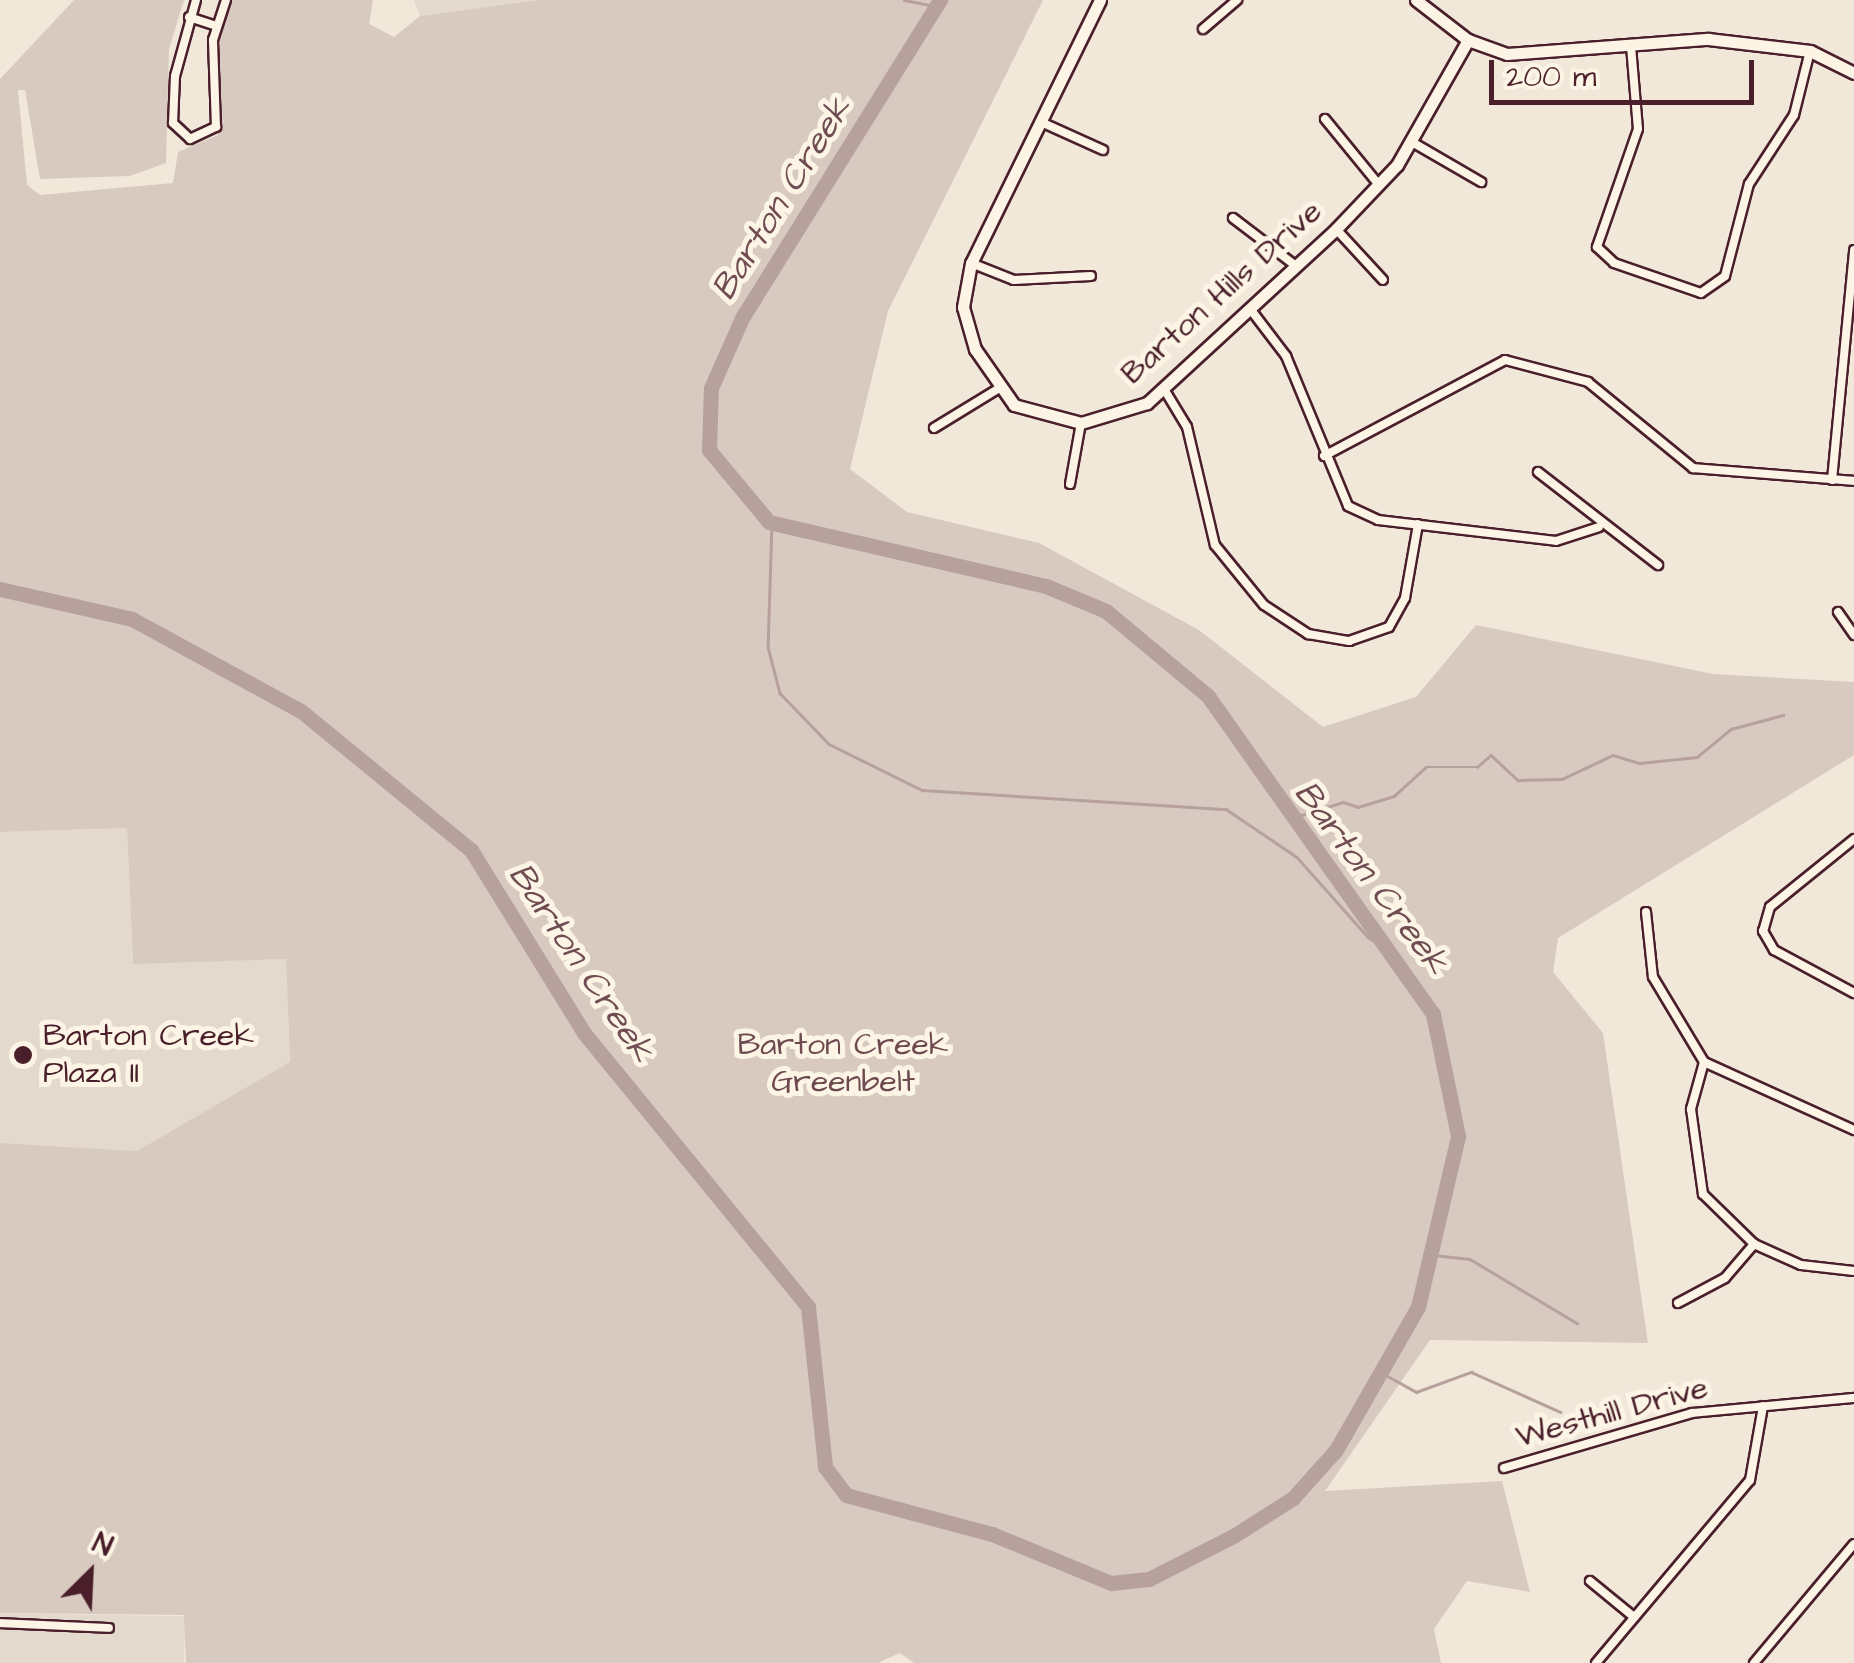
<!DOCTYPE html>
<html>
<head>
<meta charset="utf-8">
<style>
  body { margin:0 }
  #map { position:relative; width:1854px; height:1663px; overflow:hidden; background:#f1e8da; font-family:"Architects Daughter",sans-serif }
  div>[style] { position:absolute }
  .built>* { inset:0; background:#e4d9cd; transform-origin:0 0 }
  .green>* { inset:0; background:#d8cac0 }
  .stream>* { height:2.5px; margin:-1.25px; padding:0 1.25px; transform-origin:1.25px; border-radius:1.25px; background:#b6a19c }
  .river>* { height:15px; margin:-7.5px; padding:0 7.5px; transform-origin:7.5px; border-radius:7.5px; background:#b6a19c }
  .roads { filter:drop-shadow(2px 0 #4a1f2b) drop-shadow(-2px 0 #4a1f2b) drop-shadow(0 2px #4a1f2b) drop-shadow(0 -2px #4a1f2b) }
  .street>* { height:8px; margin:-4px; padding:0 4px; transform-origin:4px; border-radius:4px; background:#fcf5e5 }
  .secondary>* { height:11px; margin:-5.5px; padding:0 5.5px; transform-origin:5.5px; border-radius:5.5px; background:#fcf5e5 }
  .dots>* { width:28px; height:28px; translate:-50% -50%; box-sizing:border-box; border:5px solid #fcf5e5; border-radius:50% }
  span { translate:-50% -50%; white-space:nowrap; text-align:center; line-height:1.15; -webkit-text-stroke:10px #fcf5e5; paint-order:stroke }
  .street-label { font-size:32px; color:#4a1f2b }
  .poi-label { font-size:32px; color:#4a1f2b }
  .left { translate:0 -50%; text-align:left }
  .park-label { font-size:32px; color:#6e4a50 }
  .water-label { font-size:35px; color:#704c53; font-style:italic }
  .north { position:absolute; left:40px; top:1523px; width:100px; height:100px; -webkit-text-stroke:8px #fcf5e5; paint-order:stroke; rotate:24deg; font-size:28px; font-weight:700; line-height:40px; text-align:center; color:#4a1f2b }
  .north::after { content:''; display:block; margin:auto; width:35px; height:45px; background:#4a1f2b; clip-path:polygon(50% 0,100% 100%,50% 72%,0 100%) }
  .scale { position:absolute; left:1489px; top:60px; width:265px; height:45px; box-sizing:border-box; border:5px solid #4a1f2b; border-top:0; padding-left:12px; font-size:30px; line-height:35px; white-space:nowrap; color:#4a1f2b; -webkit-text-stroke:8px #fcf5e5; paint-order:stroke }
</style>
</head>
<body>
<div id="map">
  <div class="built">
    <div style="clip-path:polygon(414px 0,540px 0,540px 1px,420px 16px)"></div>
    <div style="clip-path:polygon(127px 828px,133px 963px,286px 959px,290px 1063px,137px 1151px,0 1143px,0 832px)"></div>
    <div style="left:0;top:1613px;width:185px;height:50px;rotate:1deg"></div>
  </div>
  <div class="green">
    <div style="clip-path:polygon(74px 0,184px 0,169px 49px,166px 163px,130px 176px,40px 179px,25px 90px,18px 90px,27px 185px,40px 195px,173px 183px,178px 152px,218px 135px,216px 53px,230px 0,373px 0,369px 24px,394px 37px,420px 16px,540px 0,1043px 0,888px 311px,850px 469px,907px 512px,1039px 543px,1199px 630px,1323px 727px,1416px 697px,1476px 625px,1713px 674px,1854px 682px,1854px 755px,1558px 938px,1553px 972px,1603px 1033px,1648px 1343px,1430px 1340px,1325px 1491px,1502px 1481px,1530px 1592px,1467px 1581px,1434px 1629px,1441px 1663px,914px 1663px,900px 1653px,878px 1663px,186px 1663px,184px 1615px,0 1613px,0 1143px,137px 1151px,290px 1062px,286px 959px,133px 964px,127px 828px,0 832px,0 79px)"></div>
  </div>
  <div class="stream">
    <div style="left:904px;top:0;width:33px;rotate:11deg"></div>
    <div style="left:772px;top:523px;width:124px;rotate:91.8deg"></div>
    <div style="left:768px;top:647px;width:48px;rotate:75.4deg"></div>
    <div style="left:780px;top:693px;width:71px;rotate:46.1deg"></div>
    <div style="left:829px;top:744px;width:104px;rotate:26.3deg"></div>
    <div style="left:922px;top:790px;width:305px;rotate:3.6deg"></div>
    <div style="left:1226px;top:809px;width:86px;rotate:34.1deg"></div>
    <div style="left:1297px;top:857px;width:107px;rotate:48.4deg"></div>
    <div style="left:1368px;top:937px;width:38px;rotate:32deg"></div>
    <div style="left:1289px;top:819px;width:57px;rotate:-17.5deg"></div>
    <div style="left:1343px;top:802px;width:16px;rotate:18deg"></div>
    <div style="left:1358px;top:807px;width:38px;rotate:-17deg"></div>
    <div style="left:1394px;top:796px;width:43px;rotate:-42.2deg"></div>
    <div style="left:1426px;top:767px;width:51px"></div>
    <div style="left:1477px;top:767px;width:18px;rotate:-41deg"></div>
    <div style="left:1491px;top:755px;width:37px;rotate:43deg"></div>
    <div style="left:1518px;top:780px;width:44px;rotate:-1.3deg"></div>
    <div style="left:1562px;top:779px;width:56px;rotate:-25.2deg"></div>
    <div style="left:1613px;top:755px;width:28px;rotate:17deg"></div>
    <div style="left:1640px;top:763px;width:57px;rotate:-6deg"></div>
    <div style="left:1697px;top:757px;width:44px;rotate:-39.5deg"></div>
    <div style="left:1731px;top:729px;width:54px;rotate:-15.1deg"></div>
    <div style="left:1433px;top:1255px;width:37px;rotate:6deg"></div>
    <div style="left:1470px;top:1259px;width:125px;rotate:30.9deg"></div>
    <div style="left:1384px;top:1374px;width:37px;rotate:29deg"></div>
    <div style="left:1416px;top:1392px;width:59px;rotate:-20deg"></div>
    <div style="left:1471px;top:1372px;width:98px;rotate:24deg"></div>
  </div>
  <div class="river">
    <div style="left:0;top:589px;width:135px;rotate:12.8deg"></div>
    <div style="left:132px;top:619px;width:192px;rotate:28.6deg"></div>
    <div style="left:301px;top:711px;width:220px;rotate:39.3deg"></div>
    <div style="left:471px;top:850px;width:215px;rotate:58.3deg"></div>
    <div style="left:584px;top:1033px;width:354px;rotate:50.7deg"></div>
    <div style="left:808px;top:1307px;width:161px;rotate:83.9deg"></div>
    <div style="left:825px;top:1467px;width:35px;rotate:53deg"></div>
    <div style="left:846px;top:1495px;width:151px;rotate:15deg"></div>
    <div style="left:992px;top:1534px;width:129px;rotate:22.4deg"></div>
    <div style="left:1111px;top:1583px;width:38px;rotate:-6deg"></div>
    <div style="left:1149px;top:1579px;width:97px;rotate:-27.1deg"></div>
    <div style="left:1235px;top:1535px;width:69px;rotate:-32.5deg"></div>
    <div style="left:1293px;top:1498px;width:64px;rotate:-48.1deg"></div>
    <div style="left:1336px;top:1450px;width:165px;rotate:-60.2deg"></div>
    <div style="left:1418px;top:1307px;width:176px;rotate:-76.8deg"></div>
    <div style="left:1458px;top:1136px;width:125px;rotate:-101.6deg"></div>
    <div style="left:1433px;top:1014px;width:390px;rotate:-125.3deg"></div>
    <div style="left:1208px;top:696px;width:133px;rotate:-140.2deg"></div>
    <div style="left:1106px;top:611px;width:65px;rotate:-157.4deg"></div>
    <div style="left:1046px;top:586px;width:284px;rotate:-167deg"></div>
    <div style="left:769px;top:522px;width:94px;rotate:-129.8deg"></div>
    <div style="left:709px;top:450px;width:62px;rotate:-88.2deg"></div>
    <div style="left:711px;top:388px;width:77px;rotate:-66.1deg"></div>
    <div style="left:742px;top:318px;width:375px;rotate:-58.1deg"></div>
  </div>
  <div class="roads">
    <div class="street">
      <div style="left:196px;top:0;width:79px;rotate:105.4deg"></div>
      <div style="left:175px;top:76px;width:47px;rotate:92.4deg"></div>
      <div style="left:173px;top:123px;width:23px;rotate:43deg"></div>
      <div style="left:190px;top:139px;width:29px;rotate:-25deg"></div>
      <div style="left:216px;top:127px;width:87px;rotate:-92deg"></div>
      <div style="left:213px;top:40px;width:42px;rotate:-72deg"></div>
      <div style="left:189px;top:17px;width:29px;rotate:18deg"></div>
      <div style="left:1203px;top:29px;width:45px;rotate:-40.5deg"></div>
      <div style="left:1631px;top:46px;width:83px;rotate:85.2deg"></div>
      <div style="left:1638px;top:129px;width:125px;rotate:109.2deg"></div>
      <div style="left:1597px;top:247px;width:23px;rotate:43deg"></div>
      <div style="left:1614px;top:263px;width:92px;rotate:19deg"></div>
      <div style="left:1701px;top:293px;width:29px;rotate:-35deg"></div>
      <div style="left:1725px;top:276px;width:95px;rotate:-75.4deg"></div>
      <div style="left:1749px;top:184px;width:82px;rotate:-56.9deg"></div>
      <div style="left:1794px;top:115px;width:66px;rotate:-76deg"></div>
      <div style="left:1325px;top:119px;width:85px;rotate:50.7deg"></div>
      <div style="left:1041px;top:122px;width:68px;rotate:24.3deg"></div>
      <div style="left:1412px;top:142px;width:80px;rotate:30.1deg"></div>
      <div style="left:1233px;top:218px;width:79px;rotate:37.3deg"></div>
      <div style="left:1336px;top:229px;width:69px;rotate:47.3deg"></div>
      <div style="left:971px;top:263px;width:46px;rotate:21.6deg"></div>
      <div style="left:1014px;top:280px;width:77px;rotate:-3deg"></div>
      <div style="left:1251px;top:310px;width:58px;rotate:52.7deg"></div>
      <div style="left:1286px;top:356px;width:162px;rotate:67.5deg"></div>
      <div style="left:1348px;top:506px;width:33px;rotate:25deg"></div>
      <div style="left:1378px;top:520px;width:179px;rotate:6.7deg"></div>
      <div style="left:1556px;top:541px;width:45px;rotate:-18deg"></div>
      <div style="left:1164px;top:389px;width:44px;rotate:58.8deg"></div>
      <div style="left:1187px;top:427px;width:121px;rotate:76.7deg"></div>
      <div style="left:1215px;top:545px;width:77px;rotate:50.8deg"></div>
      <div style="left:1264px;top:605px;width:53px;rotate:33.4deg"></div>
      <div style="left:1308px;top:634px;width:42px;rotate:9.7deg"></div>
      <div style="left:1349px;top:641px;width:42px;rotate:-19.3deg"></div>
      <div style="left:1389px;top:627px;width:33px;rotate:-61deg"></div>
      <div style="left:1405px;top:598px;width:75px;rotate:-80deg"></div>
      <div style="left:934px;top:428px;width:75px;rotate:-31.4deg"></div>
      <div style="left:1324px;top:456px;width:205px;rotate:-27.9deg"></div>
      <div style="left:1505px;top:360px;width:86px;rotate:14.8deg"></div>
      <div style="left:1588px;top:382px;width:136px;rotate:39.3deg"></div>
      <div style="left:1693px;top:468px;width:162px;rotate:4.6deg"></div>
      <div style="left:1538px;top:472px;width:152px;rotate:37.8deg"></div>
      <div style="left:1832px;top:480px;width:231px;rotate:-84.5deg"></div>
      <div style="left:1070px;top:484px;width:62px;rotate:-79.8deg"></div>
      <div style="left:1838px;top:612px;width:28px;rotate:55deg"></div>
      <div style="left:1854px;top:839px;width:108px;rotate:141deg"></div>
      <div style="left:1770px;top:907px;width:25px;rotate:106deg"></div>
      <div style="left:1763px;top:931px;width:22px;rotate:60deg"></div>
      <div style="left:1774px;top:950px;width:91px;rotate:28.3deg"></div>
      <div style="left:1646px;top:912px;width:65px;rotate:83.9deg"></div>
      <div style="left:1653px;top:977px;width:99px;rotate:59deg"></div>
      <div style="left:1704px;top:1062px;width:49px;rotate:105.5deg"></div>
      <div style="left:1691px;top:1109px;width:86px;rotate:82deg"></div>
      <div style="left:1703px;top:1194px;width:71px;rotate:44.4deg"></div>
      <div style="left:1754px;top:1244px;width:51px;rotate:24.1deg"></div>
      <div style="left:1801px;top:1265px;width:53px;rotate:6.5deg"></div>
      <div style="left:1704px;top:1062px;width:165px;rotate:24.4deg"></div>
      <div style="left:1678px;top:1303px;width:53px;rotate:-28deg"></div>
      <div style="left:1725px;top:1278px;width:45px;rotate:-49.5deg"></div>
      <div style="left:1504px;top:1468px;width:196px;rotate:-16.3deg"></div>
      <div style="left:1692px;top:1413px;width:163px;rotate:-5.3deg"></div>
      <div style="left:1590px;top:1581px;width:57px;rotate:39.3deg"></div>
      <div style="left:0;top:1623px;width:109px;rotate:2.6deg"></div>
      <div style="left:1596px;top:1663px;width:239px;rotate:-49.9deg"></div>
      <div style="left:1750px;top:1480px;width:75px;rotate:-80deg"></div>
      <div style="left:1754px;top:1663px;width:155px;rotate:-50deg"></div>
    </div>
    <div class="secondary">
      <div style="left:1100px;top:0;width:293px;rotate:116.1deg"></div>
      <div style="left:971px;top:263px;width:45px;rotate:100.3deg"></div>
      <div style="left:963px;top:307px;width:44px;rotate:74.1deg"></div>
      <div style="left:975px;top:349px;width:68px;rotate:55.1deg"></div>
      <div style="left:1014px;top:405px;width:69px;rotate:15deg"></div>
      <div style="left:1081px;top:423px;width:69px;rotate:-16.9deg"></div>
      <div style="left:1147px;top:403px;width:257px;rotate:-42.6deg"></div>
      <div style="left:1336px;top:229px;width:88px;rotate:-46.4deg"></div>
      <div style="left:1397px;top:165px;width:144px;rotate:-60.4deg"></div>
      <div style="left:1416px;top:0;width:66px;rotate:37.6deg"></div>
      <div style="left:1468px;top:40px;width:41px;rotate:19.7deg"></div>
      <div style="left:1507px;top:54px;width:202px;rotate:-4.3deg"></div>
      <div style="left:1708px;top:39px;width:103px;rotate:6.7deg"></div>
      <div style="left:1810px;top:51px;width:49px;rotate:26.6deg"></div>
    </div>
  </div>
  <div class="dots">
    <div style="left:23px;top:1055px;background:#4a1f2b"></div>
  </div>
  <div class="street-label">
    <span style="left:1222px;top:293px;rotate:-42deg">Barton Hills Drive</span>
    <span style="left:1612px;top:1413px;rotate:-15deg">Westhill Drive</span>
  </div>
  <div class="poi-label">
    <span class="left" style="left:43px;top:1055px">Barton Creek<br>Plaza II</span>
  </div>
  <div class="park-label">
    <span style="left:843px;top:1064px">Barton Creek<br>Greenbelt</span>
  </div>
  <div class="water-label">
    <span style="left:782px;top:199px;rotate:-58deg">Barton Creek</span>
    <span style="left:1371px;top:878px;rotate:53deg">Barton Creek</span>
    <span style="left:581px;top:963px;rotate:56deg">Barton Creek</span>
  </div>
  <div class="north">N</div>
  <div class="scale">200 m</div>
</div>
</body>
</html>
